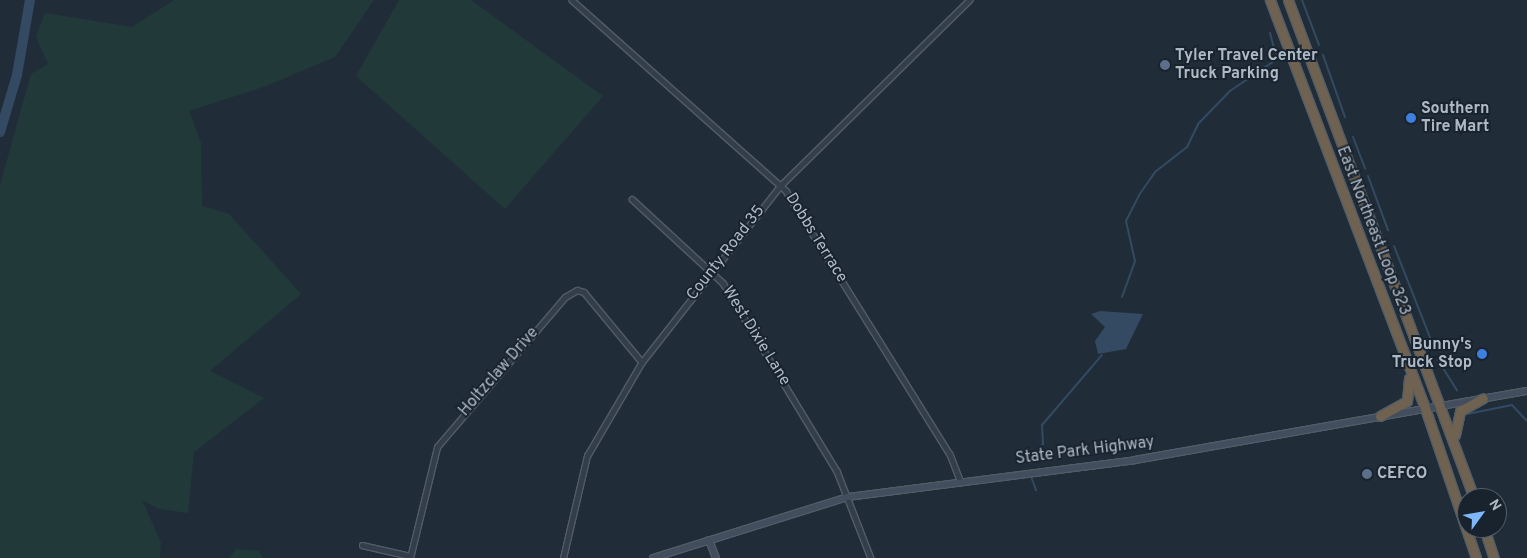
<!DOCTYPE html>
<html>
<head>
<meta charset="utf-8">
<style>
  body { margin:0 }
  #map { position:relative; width:1527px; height:558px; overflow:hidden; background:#202d39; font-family:Overpass,sans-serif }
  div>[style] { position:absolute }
  .green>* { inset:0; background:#22393a }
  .water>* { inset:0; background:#334a62 }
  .stream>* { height:2px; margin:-1px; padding:0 1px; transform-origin:1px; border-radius:1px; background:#334a62 }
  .river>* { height:10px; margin:-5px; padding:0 5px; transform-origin:5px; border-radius:5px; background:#334a62 }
  .roads { filter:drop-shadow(1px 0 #515c67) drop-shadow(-1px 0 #515c67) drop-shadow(0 1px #515c67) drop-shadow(0 -1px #515c67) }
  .street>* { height:4.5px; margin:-2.25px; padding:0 2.25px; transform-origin:2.25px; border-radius:2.25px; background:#343e4a }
  .secondary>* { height:6px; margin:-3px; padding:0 3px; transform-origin:3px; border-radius:3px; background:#424e5d }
  .highway>* { height:9px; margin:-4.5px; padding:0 4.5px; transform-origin:4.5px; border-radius:4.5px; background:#706251 }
  .dots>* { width:14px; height:14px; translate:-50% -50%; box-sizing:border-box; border:2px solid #19232e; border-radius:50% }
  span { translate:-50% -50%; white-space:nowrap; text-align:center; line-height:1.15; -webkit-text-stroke:4px #19232e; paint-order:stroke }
  .poi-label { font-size:16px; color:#aeb9c6; font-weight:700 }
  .left { translate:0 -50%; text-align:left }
  .right { translate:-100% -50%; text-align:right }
  .street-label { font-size:16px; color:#aeb9c6 }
  .north { position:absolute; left:1457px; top:488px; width:50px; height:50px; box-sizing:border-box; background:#19232e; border:1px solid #555f6b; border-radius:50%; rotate:58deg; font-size:14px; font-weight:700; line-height:20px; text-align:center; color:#aeb9c6 }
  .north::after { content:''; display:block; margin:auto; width:18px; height:22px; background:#7fb7fb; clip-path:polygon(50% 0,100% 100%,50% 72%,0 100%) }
</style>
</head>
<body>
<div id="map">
  <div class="green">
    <div style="clip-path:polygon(174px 0,374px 0,335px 57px,266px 86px,189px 111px,201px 143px,202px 206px,229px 214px,301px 294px,210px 371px,264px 398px,194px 452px,188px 513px,159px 509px,142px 500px,161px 543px,160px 558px,0 558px,0 185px,31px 74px,48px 64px,36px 37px,45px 13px,132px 27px)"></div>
    <div style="clip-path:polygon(399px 0,471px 0,603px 96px,505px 209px,356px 76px)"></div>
    <div style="clip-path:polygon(236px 549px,259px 551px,263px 558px,229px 558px)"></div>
  </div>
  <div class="water">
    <div style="clip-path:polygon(1100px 311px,1143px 314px,1126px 349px,1098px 354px,1095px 341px,1105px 327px,1091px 314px)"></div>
  </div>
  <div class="stream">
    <div style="left:1302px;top:0;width:48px;rotate:69.3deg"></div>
    <div style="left:1323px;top:55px;width:66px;rotate:70.5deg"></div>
    <div style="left:1353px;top:137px;width:34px;rotate:69deg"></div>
    <div style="left:1368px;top:176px;width:58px;rotate:69.7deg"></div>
    <div style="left:1394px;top:246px;width:106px;rotate:68.5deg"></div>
    <div style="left:1122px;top:297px;width:38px;rotate:-70deg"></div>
    <div style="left:1135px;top:261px;width:41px;rotate:-102.7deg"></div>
    <div style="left:1126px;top:221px;width:29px;rotate:-63deg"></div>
    <div style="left:1139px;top:195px;width:28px;rotate:-55deg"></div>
    <div style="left:1155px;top:172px;width:41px;rotate:-38deg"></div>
    <div style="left:1187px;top:147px;width:25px;rotate:-64deg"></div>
    <div style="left:1198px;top:124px;width:46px;rotate:-45.9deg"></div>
    <div style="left:1230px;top:91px;width:57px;rotate:-34.2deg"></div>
    <div style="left:1277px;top:59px;width:27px;rotate:-105deg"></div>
    <div style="left:1438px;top:360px;width:36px;rotate:58deg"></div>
    <div style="left:1467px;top:414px;width:46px;rotate:-11.3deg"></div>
    <div style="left:1512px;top:405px;width:22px;rotate:47deg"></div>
    <div style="left:1030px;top:463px;width:23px;rotate:-56deg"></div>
    <div style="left:1043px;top:444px;width:19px;rotate:-93deg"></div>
    <div style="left:1042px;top:425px;width:92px;rotate:-49.4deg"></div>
    <div style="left:1032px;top:479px;width:12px;rotate:70deg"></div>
  </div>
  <div class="river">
    <div style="left:0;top:132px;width:59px;rotate:-73.4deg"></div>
    <div style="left:17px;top:75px;width:76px;rotate:-80.2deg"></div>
  </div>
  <div class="roads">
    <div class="street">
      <div style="left:572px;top:0;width:287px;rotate:41.7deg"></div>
      <div style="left:786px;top:191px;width:310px;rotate:58.1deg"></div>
      <div style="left:950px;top:454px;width:28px;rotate:69deg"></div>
      <div style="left:632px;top:199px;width:124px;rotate:42.7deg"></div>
      <div style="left:723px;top:283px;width:220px;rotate:58.8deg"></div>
      <div style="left:837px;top:471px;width:93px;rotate:68.7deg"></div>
      <div style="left:362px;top:545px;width:49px;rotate:12.9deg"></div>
      <div style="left:410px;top:558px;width:114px;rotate:-76.3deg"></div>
      <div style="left:437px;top:447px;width:197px;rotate:-49.5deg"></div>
      <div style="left:565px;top:297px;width:14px;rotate:-30deg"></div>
      <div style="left:577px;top:290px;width:7px;rotate:16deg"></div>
      <div style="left:584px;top:292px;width:91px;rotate:50.4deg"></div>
      <div style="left:563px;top:558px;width:105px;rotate:-76.8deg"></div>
      <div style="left:587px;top:456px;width:109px;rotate:-59.7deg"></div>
      <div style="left:642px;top:362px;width:225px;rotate:-51.9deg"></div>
      <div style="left:781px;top:185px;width:264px;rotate:-44.5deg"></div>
    </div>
    <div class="secondary">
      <div style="left:709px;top:540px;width:19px;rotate:69deg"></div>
      <div style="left:653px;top:558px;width:204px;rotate:-17.4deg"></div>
      <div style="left:848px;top:497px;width:289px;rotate:-7.3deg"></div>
      <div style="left:1135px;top:460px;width:398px;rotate:-10deg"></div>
    </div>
    <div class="highway">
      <div style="left:1270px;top:0;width:436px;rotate:69.2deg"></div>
      <div style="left:1425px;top:408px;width:158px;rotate:71.2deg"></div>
      <div style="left:1288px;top:0;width:532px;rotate:69.52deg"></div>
      <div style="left:1380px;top:416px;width:31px;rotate:-29deg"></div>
      <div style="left:1407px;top:401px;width:23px;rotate:-85deg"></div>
      <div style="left:1455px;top:435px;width:25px;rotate:-78deg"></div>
      <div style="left:1460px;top:411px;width:26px;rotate:-29deg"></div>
      <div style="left:1484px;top:528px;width:32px;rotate:72deg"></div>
    </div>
  </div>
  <div class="dots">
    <div style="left:1165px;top:65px;background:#5c6f8a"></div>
    <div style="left:1411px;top:118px;background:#3f7fe0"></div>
    <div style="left:1482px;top:354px;background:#3f7fe0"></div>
    <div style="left:1367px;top:474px;background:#5c6f8a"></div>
  </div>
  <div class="poi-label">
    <span class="left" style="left:1175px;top:65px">Tyler Travel Center<br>Truck Parking</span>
    <span class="left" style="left:1421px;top:118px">Southern<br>Tire Mart</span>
    <span class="right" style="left:1472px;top:354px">Bunny's<br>Truck Stop</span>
    <span class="left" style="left:1377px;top:474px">CEFCO</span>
  </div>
  <div class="street-label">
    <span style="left:1373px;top:231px;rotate:69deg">East Northeast Loop 323</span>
    <span style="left:816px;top:238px;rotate:58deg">Dobbs Terrace</span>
    <span style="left:726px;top:253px;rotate:-52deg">County Road 35</span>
    <span style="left:756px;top:336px;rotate:58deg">West Dixie Lane</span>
    <span style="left:499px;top:372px;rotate:-49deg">Holtzclaw Drive</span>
    <span style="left:1085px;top:451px;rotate:-7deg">State Park Highway</span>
  </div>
  <div class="north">N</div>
</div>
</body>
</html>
